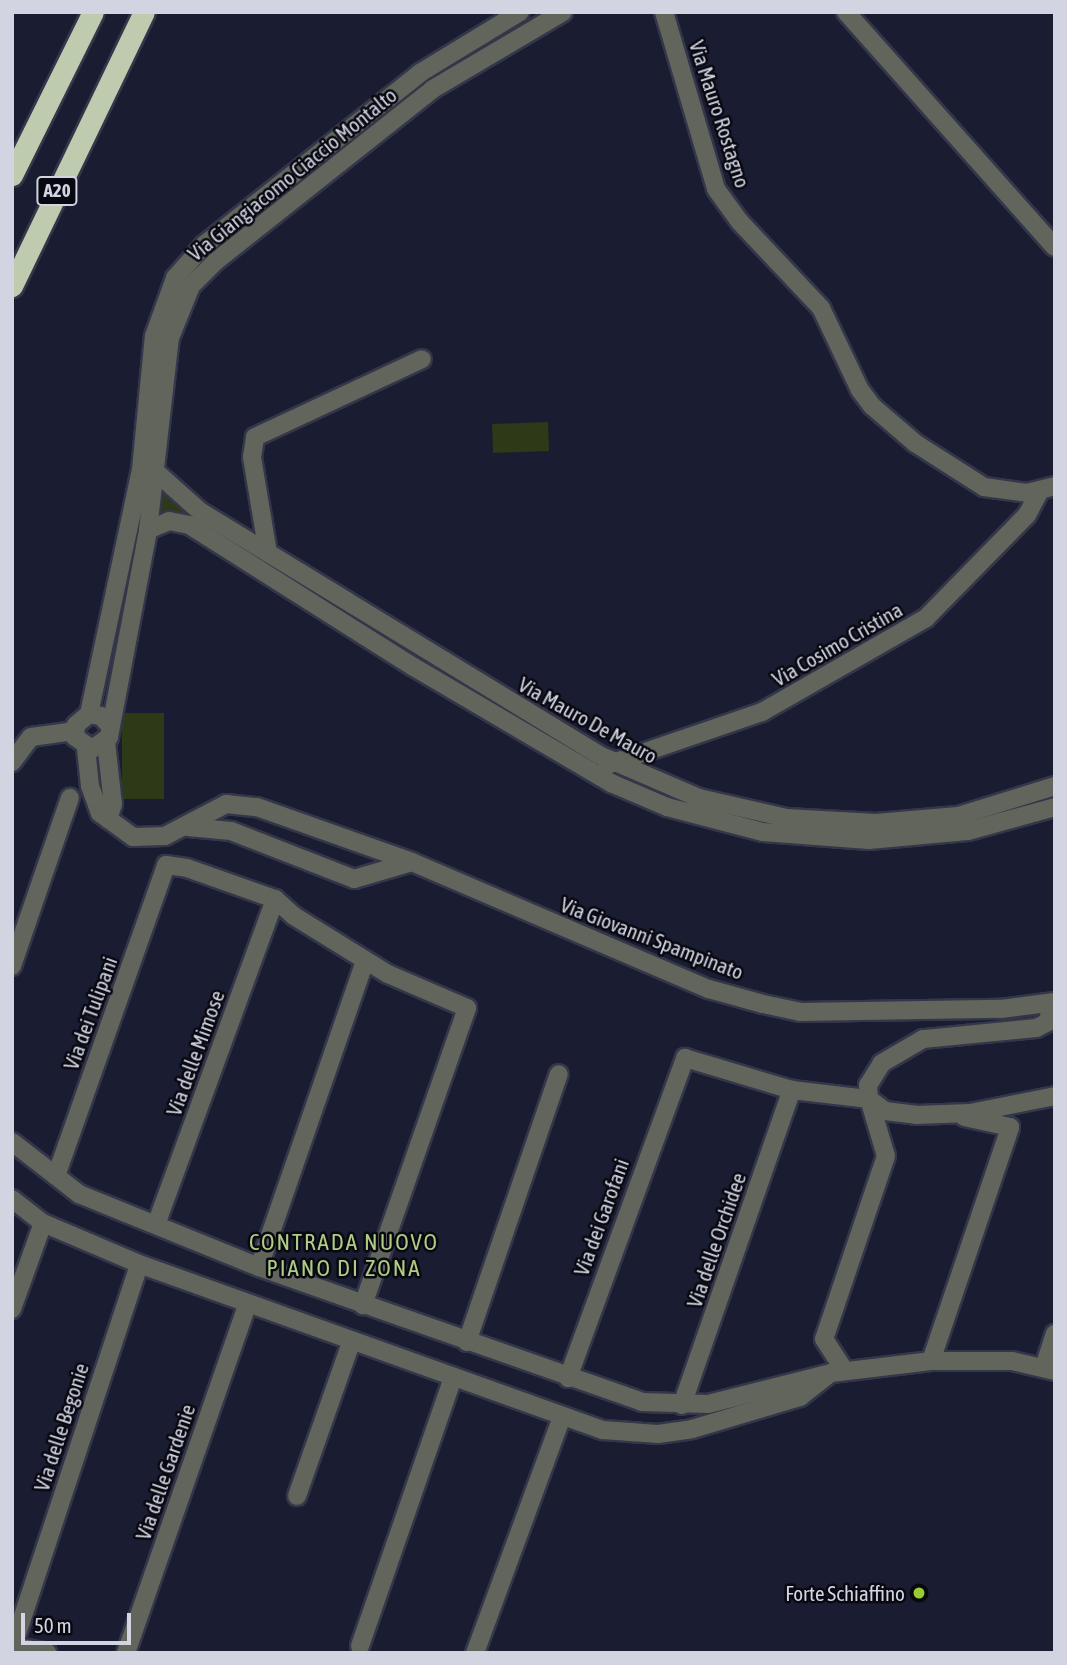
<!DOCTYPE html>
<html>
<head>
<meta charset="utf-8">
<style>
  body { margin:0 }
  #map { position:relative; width:1067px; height:1665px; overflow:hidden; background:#1a1c31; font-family:"Asap Condensed",sans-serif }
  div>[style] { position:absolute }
  .green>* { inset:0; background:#2d3917; transform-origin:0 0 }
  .roads { filter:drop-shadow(2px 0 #34364a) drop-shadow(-2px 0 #34364a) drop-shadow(0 2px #34364a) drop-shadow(0 -2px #34364a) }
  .minor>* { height:18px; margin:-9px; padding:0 9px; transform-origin:9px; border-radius:9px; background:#61655b }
  .highway>* { height:21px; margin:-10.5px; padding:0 10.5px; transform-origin:10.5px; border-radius:10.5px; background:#bfcbaf }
  .dots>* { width:19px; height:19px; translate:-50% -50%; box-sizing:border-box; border:4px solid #070810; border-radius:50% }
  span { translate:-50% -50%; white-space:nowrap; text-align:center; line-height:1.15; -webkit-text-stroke:5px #070810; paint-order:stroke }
  .shield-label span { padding:2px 5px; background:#070810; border:2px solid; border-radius:5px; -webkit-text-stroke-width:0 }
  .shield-label { font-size:19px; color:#d2d4e2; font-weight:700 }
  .street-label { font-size:21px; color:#d2d4e2 }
  .poi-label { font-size:21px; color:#d2d4e2 }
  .right { translate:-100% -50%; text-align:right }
  .neighbourhood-label { font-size:23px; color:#b0cc84; letter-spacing:2px }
  .frame { position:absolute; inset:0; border:14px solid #d2d4e2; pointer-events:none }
  .scale { position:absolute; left:21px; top:1613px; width:110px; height:32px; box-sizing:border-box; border:4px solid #d2d4e2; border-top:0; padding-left:9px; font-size:21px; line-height:24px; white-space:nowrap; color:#d2d4e2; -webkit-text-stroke:5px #070810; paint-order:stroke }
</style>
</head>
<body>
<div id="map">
  <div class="green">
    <div style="left:548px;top:422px;width:29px;height:56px;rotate:88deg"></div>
    <div style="clip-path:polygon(162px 485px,169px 496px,191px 514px,162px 514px,155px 518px)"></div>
    <div style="left:122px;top:713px;width:42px;height:86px"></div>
  </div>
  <div class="roads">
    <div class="minor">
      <div style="left:664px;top:12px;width:184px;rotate:73.6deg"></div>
      <div style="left:716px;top:189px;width:41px;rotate:54deg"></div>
      <div style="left:740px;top:222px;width:118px;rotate:46.7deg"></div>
      <div style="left:821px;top:308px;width:91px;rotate:64.6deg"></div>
      <div style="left:860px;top:390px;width:20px;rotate:53deg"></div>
      <div style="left:872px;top:406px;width:57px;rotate:40.7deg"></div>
      <div style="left:915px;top:443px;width:82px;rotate:32.5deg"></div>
      <div style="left:984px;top:487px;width:43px;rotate:7.9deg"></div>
      <div style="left:1027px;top:493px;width:29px;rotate:-14deg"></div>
      <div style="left:846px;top:12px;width:314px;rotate:48.4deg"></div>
      <div style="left:141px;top:470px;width:16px;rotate:11deg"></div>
      <div style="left:157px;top:473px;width:59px;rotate:41.6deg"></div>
      <div style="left:201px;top:512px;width:466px;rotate:31.4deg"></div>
      <div style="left:599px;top:755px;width:109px;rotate:23.3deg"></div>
      <div style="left:699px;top:798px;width:90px;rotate:12.8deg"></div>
      <div style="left:787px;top:818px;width:89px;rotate:3.2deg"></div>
      <div style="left:876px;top:823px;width:82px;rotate:-4.9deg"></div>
      <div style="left:958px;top:816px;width:102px;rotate:-17.2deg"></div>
      <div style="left:148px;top:530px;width:23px;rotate:-23deg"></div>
      <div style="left:169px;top:521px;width:20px;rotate:11deg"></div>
      <div style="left:189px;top:525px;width:266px;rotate:32.3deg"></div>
      <div style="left:414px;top:667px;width:229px;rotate:30.5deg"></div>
      <div style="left:611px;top:783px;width:61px;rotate:23.2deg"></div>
      <div style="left:667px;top:807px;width:99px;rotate:14.6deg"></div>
      <div style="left:763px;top:832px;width:106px;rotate:4.3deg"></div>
      <div style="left:869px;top:840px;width:99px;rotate:-5.2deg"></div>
      <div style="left:968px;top:831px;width:90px;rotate:-15.4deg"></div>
      <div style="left:268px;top:553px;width:97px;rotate:-99.5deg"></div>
      <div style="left:252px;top:457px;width:20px;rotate:-81deg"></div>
      <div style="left:255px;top:437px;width:184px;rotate:-25deg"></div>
      <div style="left:89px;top:714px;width:249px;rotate:-78deg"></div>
      <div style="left:141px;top:470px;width:135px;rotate:-84.5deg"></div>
      <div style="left:154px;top:336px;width:62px;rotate:-70.1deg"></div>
      <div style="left:175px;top:278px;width:44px;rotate:-48.7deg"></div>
      <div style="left:204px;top:245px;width:276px;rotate:-38.5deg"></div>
      <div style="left:420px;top:73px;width:117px;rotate:-31.4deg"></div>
      <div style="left:109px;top:725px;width:12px;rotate:-132deg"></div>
      <div style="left:101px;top:716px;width:12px;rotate:-171deg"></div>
      <div style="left:89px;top:714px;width:17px;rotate:140deg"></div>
      <div style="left:76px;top:725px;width:12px;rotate:95deg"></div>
      <div style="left:75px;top:737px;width:21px;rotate:35deg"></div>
      <div style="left:92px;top:749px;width:21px;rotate:-35deg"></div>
      <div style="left:109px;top:737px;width:211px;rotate:-79.3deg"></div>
      <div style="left:148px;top:530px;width:193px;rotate:-83.5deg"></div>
      <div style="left:170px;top:338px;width:56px;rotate:-68deg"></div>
      <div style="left:191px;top:286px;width:35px;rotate:-45deg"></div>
      <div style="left:216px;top:261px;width:277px;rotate:-38.4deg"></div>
      <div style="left:433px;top:89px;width:151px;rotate:-30.6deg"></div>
      <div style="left:106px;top:742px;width:62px;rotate:83.6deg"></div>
      <div style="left:113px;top:804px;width:16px;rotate:108deg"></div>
      <div style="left:86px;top:748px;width:38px;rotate:84deg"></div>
      <div style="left:90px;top:786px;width:29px;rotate:70deg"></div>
      <div style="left:100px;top:813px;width:41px;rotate:36deg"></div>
      <div style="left:133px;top:837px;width:32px;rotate:-2deg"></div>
      <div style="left:165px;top:836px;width:69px;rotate:-27.7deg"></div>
      <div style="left:226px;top:804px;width:31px;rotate:6deg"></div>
      <div style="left:257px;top:807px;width:164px;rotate:19.5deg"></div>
      <div style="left:412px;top:862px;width:323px;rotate:23.2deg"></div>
      <div style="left:709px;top:989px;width:56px;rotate:15.5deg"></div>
      <div style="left:763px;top:1004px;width:38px;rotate:12deg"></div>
      <div style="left:800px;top:1012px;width:201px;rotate:-0.9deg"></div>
      <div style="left:1001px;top:1009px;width:54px;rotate:-7.4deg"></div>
      <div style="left:12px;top:762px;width:31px;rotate:-53deg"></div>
      <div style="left:31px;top:737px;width:43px;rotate:-7.9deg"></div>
      <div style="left:607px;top:765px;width:164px;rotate:-18.9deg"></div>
      <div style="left:762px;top:712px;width:189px;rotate:-29.8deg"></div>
      <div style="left:926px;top:618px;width:144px;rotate:-45.6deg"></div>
      <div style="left:1027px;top:515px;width:26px;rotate:-62deg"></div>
      <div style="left:188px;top:827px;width:43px;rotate:5.3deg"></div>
      <div style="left:231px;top:831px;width:132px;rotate:21.3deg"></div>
      <div style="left:354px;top:879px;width:60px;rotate:-16.3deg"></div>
      <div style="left:12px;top:966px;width:178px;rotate:-71deg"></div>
      <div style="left:1051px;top:1005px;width:17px;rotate:100deg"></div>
      <div style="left:1048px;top:1022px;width:13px;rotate:153deg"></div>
      <div style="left:1036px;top:1028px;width:114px;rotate:174.4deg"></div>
      <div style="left:923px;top:1039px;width:48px;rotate:149.7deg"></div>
      <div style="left:882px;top:1063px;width:26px;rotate:122deg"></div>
      <div style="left:868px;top:1085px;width:14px;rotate:86deg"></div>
      <div style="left:869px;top:1099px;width:20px;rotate:37deg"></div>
      <div style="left:885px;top:1111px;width:31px;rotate:7deg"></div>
      <div style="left:916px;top:1115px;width:54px;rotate:-2.1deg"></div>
      <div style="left:970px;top:1113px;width:87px;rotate:-11.3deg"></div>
      <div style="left:12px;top:1142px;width:85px;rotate:37.8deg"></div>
      <div style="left:79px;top:1194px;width:194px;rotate:22.1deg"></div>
      <div style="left:259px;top:1267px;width:406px;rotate:19.4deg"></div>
      <div style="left:642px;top:1402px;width:66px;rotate:1.7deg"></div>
      <div style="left:708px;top:1404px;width:127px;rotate:-14.1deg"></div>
      <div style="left:831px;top:1373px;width:101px;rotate:-6.8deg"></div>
      <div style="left:931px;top:1361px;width:81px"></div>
      <div style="left:1012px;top:1361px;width:44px;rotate:13.1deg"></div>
      <div style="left:56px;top:1176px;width:330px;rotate:-70.5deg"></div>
      <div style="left:166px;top:865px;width:21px;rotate:8deg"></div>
      <div style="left:187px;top:868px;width:93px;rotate:19.4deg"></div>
      <div style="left:275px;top:899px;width:25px;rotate:42deg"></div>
      <div style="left:294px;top:916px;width:110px;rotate:31.7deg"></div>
      <div style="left:388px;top:974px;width:86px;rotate:23.3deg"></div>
      <div style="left:467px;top:1008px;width:315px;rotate:109.3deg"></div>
      <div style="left:12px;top:1199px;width:39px;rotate:38deg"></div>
      <div style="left:43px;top:1223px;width:104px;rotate:23.1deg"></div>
      <div style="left:139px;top:1264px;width:493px;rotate:19.7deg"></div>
      <div style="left:603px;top:1430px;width:55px;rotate:4.2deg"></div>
      <div style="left:658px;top:1434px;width:34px;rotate:-8deg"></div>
      <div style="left:692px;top:1429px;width:113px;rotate:-16.5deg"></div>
      <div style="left:800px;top:1397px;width:39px;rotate:-38deg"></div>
      <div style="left:157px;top:1222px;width:344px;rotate:-69.9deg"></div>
      <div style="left:259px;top:1267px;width:324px;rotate:-70.9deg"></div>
      <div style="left:12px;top:1309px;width:91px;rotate:-70.2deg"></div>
      <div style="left:467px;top:1342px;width:283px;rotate:-71.1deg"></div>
      <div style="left:931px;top:1361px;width:247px;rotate:-71.3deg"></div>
      <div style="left:1010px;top:1127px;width:47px;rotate:-167.7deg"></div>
      <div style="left:1044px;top:1367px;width:35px;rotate:-72deg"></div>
      <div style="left:568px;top:1378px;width:341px;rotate:-69.9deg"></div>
      <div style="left:685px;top:1058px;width:112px;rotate:16.7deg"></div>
      <div style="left:792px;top:1090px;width:78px;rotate:6.7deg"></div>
      <div style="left:869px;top:1099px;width:59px;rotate:73.4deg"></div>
      <div style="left:886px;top:1156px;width:193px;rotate:108.7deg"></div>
      <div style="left:824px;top:1339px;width:38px;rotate:57deg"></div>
      <div style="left:682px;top:1405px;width:334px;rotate:-70.8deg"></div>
      <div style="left:297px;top:1496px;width:162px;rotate:-70.6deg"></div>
      <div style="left:12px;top:1646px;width:36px;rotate:11deg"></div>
      <div style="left:13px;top:1646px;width:402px;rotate:-71.7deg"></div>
      <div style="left:360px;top:1646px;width:285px;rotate:-70.9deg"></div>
      <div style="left:126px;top:1653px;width:368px;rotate:-70.8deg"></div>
      <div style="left:475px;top:1653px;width:252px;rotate:-69.8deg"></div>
    </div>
    <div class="highway">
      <div style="left:12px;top:175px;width:182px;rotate:-63.6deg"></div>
      <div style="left:12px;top:286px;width:304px;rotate:-64.3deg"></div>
    </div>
  </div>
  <div class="dots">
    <div style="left:919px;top:1593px;background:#9bcb32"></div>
  </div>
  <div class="shield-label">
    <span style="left:57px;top:191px">A20</span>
  </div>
  <div class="street-label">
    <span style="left:720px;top:114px;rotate:72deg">Via Mauro Rostagno</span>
    <span style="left:292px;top:174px;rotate:-39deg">Via Giangiacomo Ciaccio Montalto</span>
    <span style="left:837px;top:644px;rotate:-30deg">Via Cosimo Cristina</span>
    <span style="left:588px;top:720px;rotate:29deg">Via Mauro De Mauro</span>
    <span style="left:652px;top:938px;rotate:21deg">Via Giovanni Spampinato</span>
    <span style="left:90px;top:1013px;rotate:-70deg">Via dei Tulipani</span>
    <span style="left:195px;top:1053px;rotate:-70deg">Via delle Mimose</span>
    <span style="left:601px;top:1217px;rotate:-70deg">Via dei Garofani</span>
    <span style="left:716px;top:1240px;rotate:-71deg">Via delle Orchidee</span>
    <span style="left:61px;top:1427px;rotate:-72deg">Via delle Begonie</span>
    <span style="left:165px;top:1472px;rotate:-71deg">Via delle Gardenie</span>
  </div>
  <div class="poi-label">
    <span class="right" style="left:905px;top:1593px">Forte Schiaffino</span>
  </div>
  <div class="neighbourhood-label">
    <span style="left:344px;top:1255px">CONTRADA NUOVO<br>PIANO DI ZONA</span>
  </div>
  <div class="frame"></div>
  <div class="scale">50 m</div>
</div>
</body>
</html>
